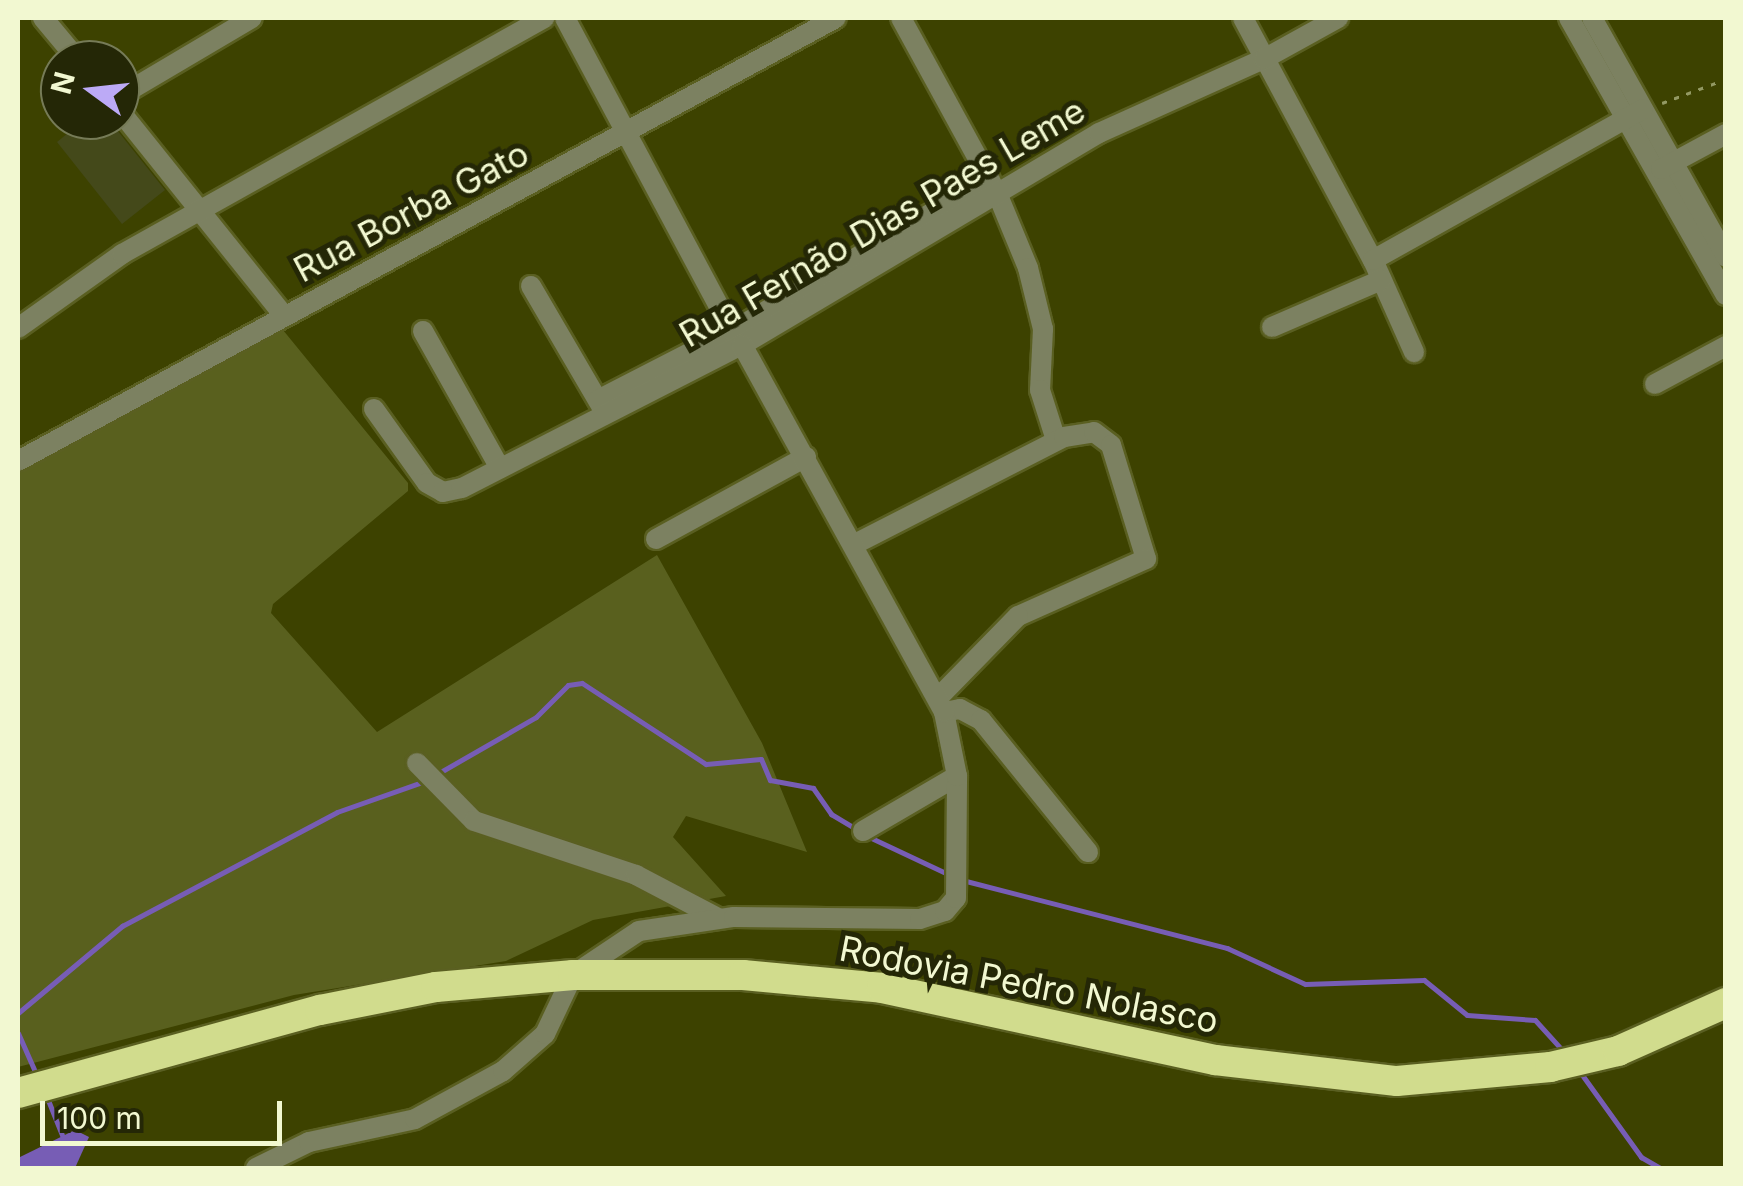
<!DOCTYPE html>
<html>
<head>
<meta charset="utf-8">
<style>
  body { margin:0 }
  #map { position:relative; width:1743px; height:1186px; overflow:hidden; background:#3d4200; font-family:Inter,sans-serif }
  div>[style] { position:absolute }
  .built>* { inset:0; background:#44491a }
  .green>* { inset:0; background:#59601e }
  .water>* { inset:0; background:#775db5 }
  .stream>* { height:5px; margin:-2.5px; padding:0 2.5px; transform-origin:2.5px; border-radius:2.5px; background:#775db5 }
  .path>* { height:2.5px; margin-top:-1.25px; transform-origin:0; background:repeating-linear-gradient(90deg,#939963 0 5px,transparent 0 13px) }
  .roads { filter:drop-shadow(2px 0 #5a5f21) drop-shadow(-2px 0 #5a5f21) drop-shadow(0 2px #5a5f21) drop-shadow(0 -2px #5a5f21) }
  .street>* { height:20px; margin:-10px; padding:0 10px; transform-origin:10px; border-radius:10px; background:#7c8161 }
  .highway>* { height:30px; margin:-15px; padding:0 15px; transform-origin:15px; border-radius:15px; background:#d1dc8d }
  span { translate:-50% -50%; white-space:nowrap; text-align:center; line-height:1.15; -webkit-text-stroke:10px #242706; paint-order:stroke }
  .street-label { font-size:35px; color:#f2f8d1 }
  .frame { position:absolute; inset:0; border:20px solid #f2f8d1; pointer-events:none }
  .north { position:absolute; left:40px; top:40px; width:100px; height:100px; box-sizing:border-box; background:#242706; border:2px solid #767b57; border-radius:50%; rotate:285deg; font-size:28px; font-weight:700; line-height:40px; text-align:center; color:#f2f8d1 }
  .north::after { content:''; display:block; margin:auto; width:35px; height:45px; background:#bcaaf6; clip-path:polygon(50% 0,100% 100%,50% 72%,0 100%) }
  .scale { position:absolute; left:40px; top:1101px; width:242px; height:45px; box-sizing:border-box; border:5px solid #f2f8d1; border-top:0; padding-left:12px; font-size:30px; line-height:35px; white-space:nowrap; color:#f2f8d1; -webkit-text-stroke:8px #242706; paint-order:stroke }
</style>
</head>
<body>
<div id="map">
  <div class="built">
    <div style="clip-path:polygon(84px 120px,109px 120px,165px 190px,122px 224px,57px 142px)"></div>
  </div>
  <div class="green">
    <div style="clip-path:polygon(274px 319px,408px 483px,408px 491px,273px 604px,271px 613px,377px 732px,657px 555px,762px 743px,807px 852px,686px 816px,673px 837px,726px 896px,593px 920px,506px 961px,294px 995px,18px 1067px,18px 464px)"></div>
  </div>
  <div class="water">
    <div style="clip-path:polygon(75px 1130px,89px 1137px,75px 1168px,18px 1168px,18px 1158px)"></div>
  </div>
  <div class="stream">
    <div style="left:437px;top:774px;width:114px;rotate:-29.9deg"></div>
    <div style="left:536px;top:717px;width:45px;rotate:-45deg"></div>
    <div style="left:568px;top:685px;width:14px;rotate:-8deg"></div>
    <div style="left:582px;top:683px;width:148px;rotate:33.2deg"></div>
    <div style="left:706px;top:764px;width:55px;rotate:-5.2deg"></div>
    <div style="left:761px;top:759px;width:23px;rotate:67deg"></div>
    <div style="left:770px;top:780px;width:44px;rotate:10.5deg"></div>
    <div style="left:813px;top:788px;width:32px;rotate:55deg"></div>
    <div style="left:831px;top:814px;width:31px;rotate:31deg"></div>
    <div style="left:867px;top:836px;width:94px;rotate:25.2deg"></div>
    <div style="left:962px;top:880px;width:274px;rotate:14.4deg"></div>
    <div style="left:1227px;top:948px;width:86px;rotate:24.8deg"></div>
    <div style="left:1305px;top:984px;width:119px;rotate:-1.9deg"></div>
    <div style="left:1424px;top:980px;width:55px;rotate:39.1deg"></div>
    <div style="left:1467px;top:1015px;width:68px;rotate:4.2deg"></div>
    <div style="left:1535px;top:1020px;width:43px;rotate:47.8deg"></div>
    <div style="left:18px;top:1013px;width:136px;rotate:-39.9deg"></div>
    <div style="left:122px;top:926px;width:243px;rotate:-27.9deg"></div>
    <div style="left:337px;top:812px;width:96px;rotate:-19.4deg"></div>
    <div style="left:18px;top:1033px;width:47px;rotate:66.2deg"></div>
    <div style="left:1580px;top:1072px;width:105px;rotate:54.3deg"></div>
    <div style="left:1641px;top:1157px;width:22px;rotate:30deg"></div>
    <div style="left:46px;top:1095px;width:48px;rotate:68.2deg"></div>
  </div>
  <div class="path">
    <div style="left:1662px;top:103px;width:68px;rotate:-20.6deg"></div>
  </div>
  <div class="roads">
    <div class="street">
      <div style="left:43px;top:18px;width:55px;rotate:50.2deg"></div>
      <div style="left:565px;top:18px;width:355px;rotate:61.9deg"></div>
      <div style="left:901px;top:18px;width:200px;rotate:61.3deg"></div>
      <div style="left:997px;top:193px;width:81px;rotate:67.5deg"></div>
      <div style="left:1028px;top:268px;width:63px;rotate:76.2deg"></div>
      <div style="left:1043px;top:329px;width:61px;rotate:92.8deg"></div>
      <div style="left:1040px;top:390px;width:52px;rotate:72.3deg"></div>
      <div style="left:1243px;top:18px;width:275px;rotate:61.8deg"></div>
      <div style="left:1373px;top:260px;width:101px;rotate:66deg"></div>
      <div style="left:1569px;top:18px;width:318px;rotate:60.5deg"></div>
      <div style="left:1592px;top:18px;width:274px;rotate:60.7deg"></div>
      <div style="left:120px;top:96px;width:153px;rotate:-30.6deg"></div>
      <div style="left:120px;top:111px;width:263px;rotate:51.3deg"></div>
      <div style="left:1661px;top:169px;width:74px;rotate:-28.3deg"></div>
      <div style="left:1373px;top:260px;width:309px;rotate:-29.2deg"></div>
      <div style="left:531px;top:286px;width:145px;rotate:59.7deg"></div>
      <div style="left:1272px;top:327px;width:119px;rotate:-23.3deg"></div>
      <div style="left:18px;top:328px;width:128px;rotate:-35.4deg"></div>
      <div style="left:122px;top:254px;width:484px;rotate:-29.2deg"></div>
      <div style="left:423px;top:331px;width:157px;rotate:60.7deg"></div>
      <div style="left:1655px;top:384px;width:81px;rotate:-28.2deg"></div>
      <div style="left:598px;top:400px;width:151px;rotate:-27.2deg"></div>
      <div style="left:732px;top:331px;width:299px;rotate:-30.6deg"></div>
      <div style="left:374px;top:409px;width:91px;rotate:54.4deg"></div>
      <div style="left:427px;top:483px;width:18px;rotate:29deg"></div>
      <div style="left:443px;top:492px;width:19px;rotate:-12deg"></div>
      <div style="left:462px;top:488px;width:314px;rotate:-27.1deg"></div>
      <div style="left:742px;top:345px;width:415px;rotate:-30.7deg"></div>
      <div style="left:1099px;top:133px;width:181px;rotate:-24.2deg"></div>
      <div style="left:1264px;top:59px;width:85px;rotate:-29deg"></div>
      <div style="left:18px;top:461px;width:930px;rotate:-28.44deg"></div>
      <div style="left:656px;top:539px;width:171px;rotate:-28.7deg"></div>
      <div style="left:853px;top:545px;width:237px;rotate:-27.1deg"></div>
      <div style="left:1064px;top:437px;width:30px;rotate:-9deg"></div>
      <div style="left:1094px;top:432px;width:21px;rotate:37deg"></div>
      <div style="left:1111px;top:445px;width:119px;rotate:72.9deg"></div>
      <div style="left:1146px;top:559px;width:140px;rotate:156deg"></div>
      <div style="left:1018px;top:616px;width:115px;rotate:134.3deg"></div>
      <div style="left:944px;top:712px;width:16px;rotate:-11deg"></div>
      <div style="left:960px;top:709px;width:24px;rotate:28deg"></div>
      <div style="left:981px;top:720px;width:170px;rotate:51deg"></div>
      <div style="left:417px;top:763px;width:81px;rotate:45.5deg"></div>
      <div style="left:474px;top:821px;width:171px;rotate:18.4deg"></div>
      <div style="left:636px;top:875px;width:93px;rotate:27.7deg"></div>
      <div style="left:863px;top:831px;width:109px;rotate:-30.3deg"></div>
      <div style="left:256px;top:1168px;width:59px;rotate:-26.1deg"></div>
      <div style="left:309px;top:1142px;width:108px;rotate:-12.2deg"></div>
      <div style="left:415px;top:1119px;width:100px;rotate:-28.6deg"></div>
      <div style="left:503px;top:1071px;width:56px;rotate:-41.4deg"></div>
      <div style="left:545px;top:1034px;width:65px;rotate:-64.6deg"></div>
      <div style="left:573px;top:975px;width:79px;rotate:-33.7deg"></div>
      <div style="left:639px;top:931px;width:96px;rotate:-8.4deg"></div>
      <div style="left:734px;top:917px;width:186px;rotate:0.6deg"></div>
      <div style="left:920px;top:919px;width:26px;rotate:-18deg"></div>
      <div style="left:945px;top:911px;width:17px;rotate:-50deg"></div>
      <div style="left:956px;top:898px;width:122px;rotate:-89.5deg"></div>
      <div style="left:957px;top:776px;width:65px;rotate:-101.5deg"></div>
      <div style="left:944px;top:712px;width:419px;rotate:-118.8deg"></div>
    </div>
    <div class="highway">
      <div style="left:18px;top:1093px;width:313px;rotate:-15.4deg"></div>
      <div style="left:320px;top:1010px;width:118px;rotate:-11.2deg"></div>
      <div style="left:436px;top:987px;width:138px;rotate:-5deg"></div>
      <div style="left:573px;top:975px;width:170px"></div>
      <div style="left:743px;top:975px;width:140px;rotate:5.3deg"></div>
      <div style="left:882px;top:988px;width:341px;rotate:12.2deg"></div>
      <div style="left:1215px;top:1060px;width:183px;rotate:6.6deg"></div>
      <div style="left:1397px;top:1081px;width:154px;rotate:-5.2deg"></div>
      <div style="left:1550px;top:1067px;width:70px;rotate:-13.2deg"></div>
      <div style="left:1618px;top:1051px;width:118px;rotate:-24deg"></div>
    </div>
  </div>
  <div class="street-label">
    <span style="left:411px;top:211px;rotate:-28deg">Rua Borba Gato</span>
    <span style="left:882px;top:222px;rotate:-30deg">Rua Fernão Dias Paes Leme</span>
    <span style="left:1029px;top:984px;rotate:11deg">Rodovia Pedro Nolasco</span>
  </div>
  <div class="frame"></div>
  <div class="north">N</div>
  <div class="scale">100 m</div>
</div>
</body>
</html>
